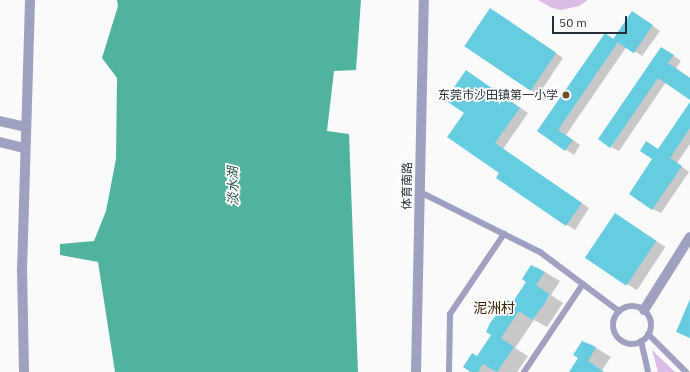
<!DOCTYPE html>
<html>
<head>
<meta charset="utf-8">
<style>
  body { margin:0 }
  #map { position:relative; width:690px; height:372px; overflow:hidden; background:#fafafa; font-family:"IBM Plex Sans","Noto Sans SC",sans-serif }
  div>[style] { position:absolute }
  .green>* { inset:0; background:#dabce6 }
  .water>* { inset:0; background:#50b39d }
  .shadow>* { inset:0; background:#0003; transform-origin:0 0 }
  .building>* { inset:0; background:#66ccdf; transform-origin:0 0 }
  .service>* { height:6px; margin:-3px; padding:0 3px; transform-origin:3px; border-radius:3px; background:#9ea1bf }
  .service>.ring { margin:-3px; padding:0; box-sizing:content-box; background:none; border:6px solid #9ea1bf; border-radius:50% }
  .minor>* { height:10px; margin:-5px; padding:0 5px; transform-origin:5px; border-radius:5px; background:#9ea1bf }
  .tertiary>* { height:10px; margin:-5px; padding:0 5px; transform-origin:5px; border-radius:5px; background:#9ea1bf }
  .dots>* { width:11px; height:11px; translate:-50% -50%; box-sizing:border-box; border:2px solid #fff; border-radius:50% }
  span { translate:-50% -50%; white-space:nowrap; text-align:center; line-height:1.15; -webkit-text-stroke:3.5px #fff; paint-order:stroke }
  .poi-label { font-size:12px; color:#232f3a }
  .right { translate:-100% -50%; text-align:right }
  .street-label { font-size:12px; color:#232f3a }
  .water-label { font-size:13px; color:#234e45; font-style:italic }
  .quarter-label { font-size:14px; color:#3c2401 }
  .scale { position:absolute; left:552px; top:16px; width:75px; height:18px; box-sizing:border-box; border:2px solid #232f3a; border-top:0; padding-left:5px; font-size:12px; line-height:14px; white-space:nowrap; color:#232f3a; -webkit-text-stroke:3px #fff; paint-order:stroke }
</style>
</head>
<body>
<div id="map">
  <div class="green">
    <div style="clip-path:polygon(538px 0,588px 0,579px 6px,561px 10px,552px 8px)"></div>
    <div style="clip-path:polygon(652px 350px,674px 371px,675px 372px,658px 372px)"></div>
  </div>
  <div class="water">
    <div style="clip-path:polygon(117px 0,361px 0,356px 70px,334px 71px,327px 131px,349px 134px,358px 372px,115px 372px,98px 262px,60px 255px,60px 244px,94px 241px,106px 211px,116px 159px,117px 78px,102px 58px,118px 6px)"></div>
  </div>
  <div class="shadow">
    <div style="clip-path:polygon(498px 14px,563px 58px,539px 94px,530px 90px)"></div>
    <div style="clip-path:polygon(640px 17px,660px 31px,642px 56px,627px 46px,566px 135px,580px 145px,574px 155px,538px 131px,614px 39px)"></div>
    <div style="clip-path:polygon(670px 53px,681px 61px,676px 68px,690px 78px,690px 99px,666px 82px,619px 151px,611px 147px)"></div>
    <div style="clip-path:polygon(474px 76px,528px 113px,503px 149px,589px 208px,575px 230px,497px 177px,500px 173px,465px 113px)"></div>
    <div style="clip-path:polygon(690px 104px,690px 144px,677px 163px,689px 172px,661px 213px,653px 209px,658px 149px)"></div>
    <div style="left:615px;top:214px;width:60px;height:52px;rotate:33deg"></div>
    <div style="clip-path:polygon(536px 267px,560px 281px,551px 295px,563px 303px,547px 327px,534px 320px,515px 348px,528px 356px,517px 372px,470px 372px,464px 367px,478px 357px)"></div>
    <div style="clip-path:polygon(588px 343px,611px 357px,602px 370px,604px 372px,570px 372px)"></div>
  </div>
  <div class="building">
    <div style="left:490px;top:8px;width:80px;height:46px;rotate:34deg"></div>
    <div style="left:632px;top:11px;width:25px;height:34px;rotate:34deg"></div>
    <div style="clip-path:polygon(605px 33px,618px 42px,558px 130px,573px 140px,565px 151px,537px 131px)"></div>
    <div style="clip-path:polygon(661px 47px,674px 55px,668px 63px,690px 78px,690px 100px,658px 78px,610px 148px,598px 139px)"></div>
    <div style="clip-path:polygon(466px 70px,520px 108px,495px 143px,582px 203px,566px 226px,496px 178px,499px 173px,447px 137px,464px 113px,445px 100px)"></div>
    <div style="clip-path:polygon(690px 102px,690px 128px,670px 158px,682px 166px,652px 210px,629px 194px,652px 159px,640px 151px,646px 141px,658px 149px)"></div>
    <div style="left:615px;top:213px;width:50px;height:54px;rotate:34deg"></div>
    <div style="clip-path:polygon(531px 265px,545px 272px,536px 285px,549px 294px,545px 303px,532px 320px,519px 311px,501px 338px,514px 347px,497px 372px,483px 364px,478px 372px,471px 372px,463px 367px,472px 353px,477px 356px,491px 335px,486px 332px,490px 323px,508px 300px,512px 303px,526px 282px,522px 279px)"></div>
    <div style="clip-path:polygon(690px 299px,690px 338px,676px 332px)"></div>
    <div style="clip-path:polygon(582px 341px,596px 347px,588px 361px,604px 372px,569px 372px,578px 358px,573px 355px)"></div>
  </div>
  <div class="service">
    <div style="left:420px;top:192px;width:134px;rotate:26.6deg"></div>
    <div style="left:540px;top:252px;width:99px;rotate:36.8deg"></div>
    <div class="ring" style="left:613px;top:306px;width:32px;height:32px"></div>
    <div style="left:648px;top:334px;width:54px;rotate:45deg"></div>
    <div style="left:641px;top:341px;width:32px;rotate:77deg"></div>
    <div style="left:449px;top:372px;width:58px;rotate:-89deg"></div>
    <div style="left:450px;top:314px;width:97px;rotate:-56deg"></div>
    <div style="left:524px;top:372px;width:106px;rotate:-56.2deg"></div>
  </div>
  <div class="minor">
    <div style="left:0;top:121px;width:26px;rotate:13deg"></div>
    <div style="left:0;top:142px;width:25px;rotate:14deg"></div>
    <div style="left:644px;top:310px;width:86px;rotate:-57.8deg"></div>
  </div>
  <div class="tertiary">
    <div style="left:24px;top:372px;width:101px;rotate:-91.1deg"></div>
    <div style="left:22px;top:271px;width:271px;rotate:-88.3deg"></div>
    <div style="left:416px;top:372px;width:372px;rotate:-88.8deg"></div>
  </div>
  <div class="dots">
    <div style="left:566px;top:95px;background:#715127"></div>
  </div>
  <div class="poi-label">
    <span class="right" style="left:558px;top:95px">东莞市沙田镇第一小学</span>
  </div>
  <div class="street-label">
    <span style="left:407px;top:186px;rotate:-89deg">体育南路</span>
  </div>
  <div class="water-label">
    <span style="left:234px;top:186px;rotate:-91deg">淡水湖</span>
  </div>
  <div class="quarter-label">
    <span style="left:494px;top:308px">泥洲村</span>
  </div>
  <div class="scale">50 m</div>
</div>
</body>
</html>
